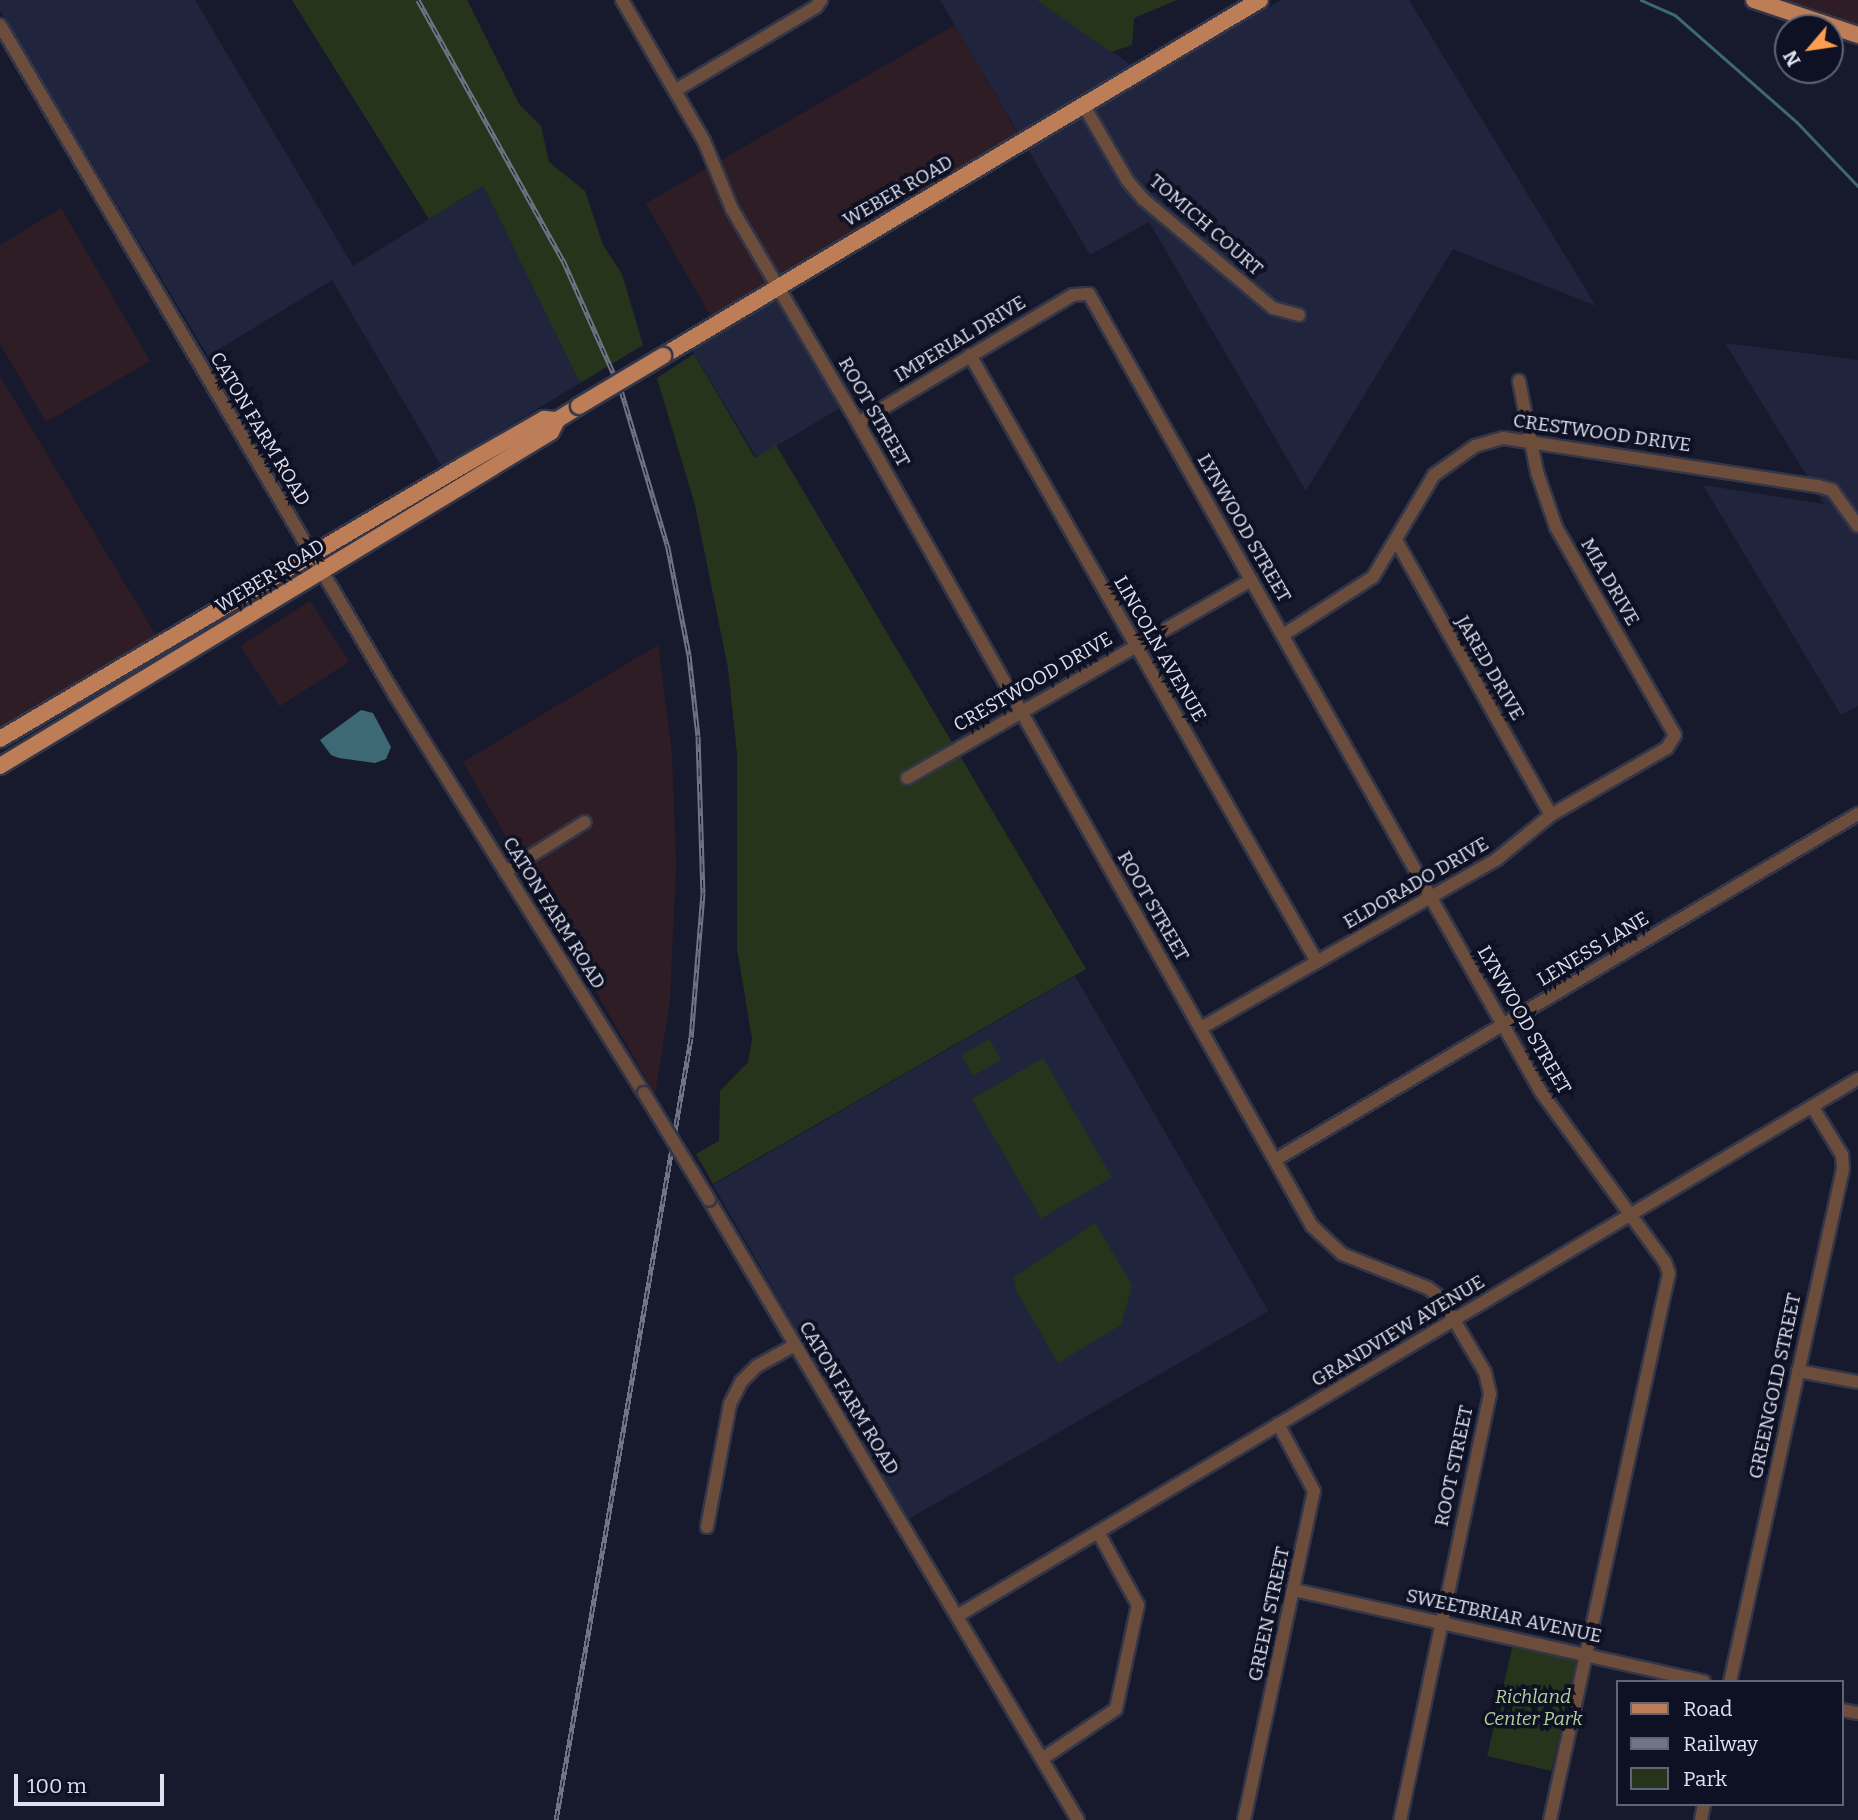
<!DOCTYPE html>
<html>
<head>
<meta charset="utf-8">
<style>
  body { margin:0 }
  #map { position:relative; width:1858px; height:1820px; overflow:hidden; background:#171a2d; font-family:Bitter,serif }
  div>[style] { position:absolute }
  .commercial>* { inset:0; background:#2e1d25; transform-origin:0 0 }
  .built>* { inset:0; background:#20243c; transform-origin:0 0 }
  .green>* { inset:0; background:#26341b; transform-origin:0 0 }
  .water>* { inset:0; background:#3c6974 }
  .stream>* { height:2.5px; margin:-1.25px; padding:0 1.25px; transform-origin:1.25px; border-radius:1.25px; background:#3c6974 }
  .roads { filter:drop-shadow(2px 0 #333648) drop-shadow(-2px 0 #333648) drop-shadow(0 2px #333648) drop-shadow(0 -2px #333648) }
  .minor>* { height:12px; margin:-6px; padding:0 6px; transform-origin:6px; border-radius:6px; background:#6c4d3b }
  .major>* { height:16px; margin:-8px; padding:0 8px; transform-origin:8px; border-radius:8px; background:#bd7d56 }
  .rail>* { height:5px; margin-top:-2.5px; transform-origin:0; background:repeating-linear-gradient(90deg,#0e1123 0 8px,#717485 0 16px); box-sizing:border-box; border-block:2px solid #717485 }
  .bridges { filter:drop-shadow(2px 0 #333648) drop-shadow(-2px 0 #333648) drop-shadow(0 2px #333648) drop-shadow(0 -2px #333648) }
  .minor-bridge>* { height:12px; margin:-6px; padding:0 6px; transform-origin:6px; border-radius:6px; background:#6c4d3b }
  .major-bridge>* { height:16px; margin:-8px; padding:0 8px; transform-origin:8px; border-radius:8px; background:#bd7d56 }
  span { translate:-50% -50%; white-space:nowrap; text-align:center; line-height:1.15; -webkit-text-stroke:7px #0e1123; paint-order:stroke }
  .street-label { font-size:19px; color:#dee1ee }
  .park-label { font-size:19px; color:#b1d199; font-style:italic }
  .legend { position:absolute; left:1616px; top:1680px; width:228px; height:126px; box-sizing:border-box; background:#0e1123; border:2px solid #616474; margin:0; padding:9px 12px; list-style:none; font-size:21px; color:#dee1ee }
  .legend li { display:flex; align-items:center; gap:14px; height:35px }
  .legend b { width:35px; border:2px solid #616474 }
  .north { position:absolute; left:1774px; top:14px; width:70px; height:70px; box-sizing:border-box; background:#0e1123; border:2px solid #616474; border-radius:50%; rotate:241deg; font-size:19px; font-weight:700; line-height:28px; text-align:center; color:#dee1ee }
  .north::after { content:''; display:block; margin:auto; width:24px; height:32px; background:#fc9d52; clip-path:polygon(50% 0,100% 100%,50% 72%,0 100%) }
  .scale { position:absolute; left:14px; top:1774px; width:150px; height:32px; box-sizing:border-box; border:4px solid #dee1ee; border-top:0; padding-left:9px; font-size:21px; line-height:24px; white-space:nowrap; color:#dee1ee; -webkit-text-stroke:5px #0e1123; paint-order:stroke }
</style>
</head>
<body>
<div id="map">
  <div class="commercial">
    <div style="clip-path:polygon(1768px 0,1858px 0,1858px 32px)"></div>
    <div style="left:955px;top:25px;width:133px;height:357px;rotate:60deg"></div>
    <div style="clip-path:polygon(61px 208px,150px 361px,46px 422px,0 344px,0 245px)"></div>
    <div style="clip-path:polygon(0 376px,157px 637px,0 729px)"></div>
    <div style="left:310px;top:601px;width:72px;height:83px;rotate:57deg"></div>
    <div style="clip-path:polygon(658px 645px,672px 753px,676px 864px,670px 1002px,655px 1094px,463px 762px)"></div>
  </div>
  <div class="built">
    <div style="clip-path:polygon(0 0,195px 0,353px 266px,483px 186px,580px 383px,442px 467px,332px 280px,208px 356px,0 10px)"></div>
    <div style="clip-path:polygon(940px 0,1036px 0,1149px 77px,1281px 0,1409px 0,1596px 306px,1453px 249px,1306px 491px,1149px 222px,1090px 255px)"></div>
    <div style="left:776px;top:290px;width:134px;height:103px;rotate:59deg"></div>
    <div style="clip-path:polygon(1725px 343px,1858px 360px,1858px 706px,1841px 715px,1703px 485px,1824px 504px)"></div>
    <div style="left:1075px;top:976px;width:387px;height:418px;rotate:60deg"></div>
  </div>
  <div class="green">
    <div style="clip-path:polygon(292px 0,467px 0,519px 104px,541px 126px,549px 162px,585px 191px,603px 245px,622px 274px,643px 345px,580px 383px,483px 186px,429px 219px)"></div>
    <div style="clip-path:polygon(1036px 0,1177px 0,1134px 18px,1132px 45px,1111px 52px)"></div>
    <div style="clip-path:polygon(694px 354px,755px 458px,776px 445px,1086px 969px,713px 1184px,696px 1154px,719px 1141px,720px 1091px,748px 1062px,752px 1039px,737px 948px,737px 754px,728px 668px,695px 505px,657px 378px)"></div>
    <div style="left:989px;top:1039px;width:24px;height:32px;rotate:60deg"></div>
    <div style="left:1043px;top:1058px;width:138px;height:82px;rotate:60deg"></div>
    <div style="clip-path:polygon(1095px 1223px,1132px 1285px,1121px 1325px,1058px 1363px,1016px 1290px,1014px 1277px)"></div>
    <div style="left:1513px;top:1644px;width:66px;height:115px;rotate:13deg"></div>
  </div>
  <div class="water">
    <div style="clip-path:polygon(361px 710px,373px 713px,391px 747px,386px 759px,375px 763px,339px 758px,331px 755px,320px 740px)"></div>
  </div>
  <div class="stream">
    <div style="left:1641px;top:0;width:37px;rotate:24deg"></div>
    <div style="left:1675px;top:15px;width:162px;rotate:41.3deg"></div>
    <div style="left:1797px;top:122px;width:88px;rotate:46.4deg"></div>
  </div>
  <div class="roads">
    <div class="minor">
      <div style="left:622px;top:0;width:163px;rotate:59.8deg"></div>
      <div style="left:704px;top:141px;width:74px;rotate:67.6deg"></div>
      <div style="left:732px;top:209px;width:248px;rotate:59.5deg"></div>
      <div style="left:858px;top:423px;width:922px;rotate:60.52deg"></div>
      <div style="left:1312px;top:1226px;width:41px;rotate:43deg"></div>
      <div style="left:1342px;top:1254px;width:92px;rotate:21.6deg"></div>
      <div style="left:1428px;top:1288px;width:16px;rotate:38deg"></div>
      <div style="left:1441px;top:1298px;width:86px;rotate:59.3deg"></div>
      <div style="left:1485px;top:1372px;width:23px;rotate:77deg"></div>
      <div style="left:1490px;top:1394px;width:435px;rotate:101.9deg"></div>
      <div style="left:0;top:25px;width:778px;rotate:59.48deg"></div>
      <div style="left:395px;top:695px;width:469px;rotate:58deg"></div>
      <div style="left:676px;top:90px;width:163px;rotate:-30.7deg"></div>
      <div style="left:816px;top:7px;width:9px;rotate:-54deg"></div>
      <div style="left:1084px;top:106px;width:86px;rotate:59.8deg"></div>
      <div style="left:1127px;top:180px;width:25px;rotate:50deg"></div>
      <div style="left:1143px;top:199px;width:170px;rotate:40deg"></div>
      <div style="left:1273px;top:308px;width:27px;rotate:15deg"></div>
      <div style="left:970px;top:355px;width:699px;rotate:60.24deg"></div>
      <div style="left:858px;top:423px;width:250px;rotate:-30.8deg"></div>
      <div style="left:1073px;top:295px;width:16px;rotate:-4deg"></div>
      <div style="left:1089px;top:294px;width:917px;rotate:60.47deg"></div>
      <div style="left:1541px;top:1092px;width:210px;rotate:53.9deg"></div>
      <div style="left:1665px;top:1262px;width:12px;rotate:70deg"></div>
      <div style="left:1669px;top:1273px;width:560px;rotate:102.27deg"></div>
      <div style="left:1396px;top:540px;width:316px;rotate:60.6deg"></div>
      <div style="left:1283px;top:635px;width:107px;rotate:-32.8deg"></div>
      <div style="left:1373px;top:577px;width:119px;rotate:-59.1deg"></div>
      <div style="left:1434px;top:475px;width:50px;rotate:-35.3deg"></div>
      <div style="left:1475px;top:446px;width:29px;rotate:-16deg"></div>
      <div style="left:1503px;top:438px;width:319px;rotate:8.7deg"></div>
      <div style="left:1818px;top:486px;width:15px;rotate:16deg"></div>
      <div style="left:1832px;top:490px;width:44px;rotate:54.2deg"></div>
      <div style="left:907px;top:778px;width:397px;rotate:-29.9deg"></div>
      <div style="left:505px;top:872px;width:94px;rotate:-32deg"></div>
      <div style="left:1201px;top:1028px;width:341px;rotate:-29.7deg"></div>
      <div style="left:1497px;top:859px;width:70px;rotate:-39.2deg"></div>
      <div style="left:1551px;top:815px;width:134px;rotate:-30deg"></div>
      <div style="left:1667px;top:748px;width:15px;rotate:-58deg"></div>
      <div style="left:1675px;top:735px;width:240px;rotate:-119.8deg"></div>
      <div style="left:1556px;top:527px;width:58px;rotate:-109.1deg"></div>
      <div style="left:1537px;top:472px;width:93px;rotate:-101.2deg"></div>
      <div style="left:1275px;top:1160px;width:678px;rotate:-30.69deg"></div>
      <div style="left:709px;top:1200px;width:721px;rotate:59.24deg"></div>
      <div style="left:1798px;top:1371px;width:61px;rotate:10.4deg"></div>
      <div style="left:707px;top:1527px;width:125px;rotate:-79.4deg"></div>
      <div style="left:730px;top:1404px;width:25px;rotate:-63deg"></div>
      <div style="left:741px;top:1382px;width:23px;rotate:-45deg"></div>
      <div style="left:757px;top:1366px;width:43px;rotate:-28.9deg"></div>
      <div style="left:1294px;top:1590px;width:420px;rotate:12.6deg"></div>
      <div style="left:957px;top:1616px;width:1049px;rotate:-30.8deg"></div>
      <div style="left:1730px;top:1682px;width:525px;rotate:-77.58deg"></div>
      <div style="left:1843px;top:1169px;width:14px;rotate:-94deg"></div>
      <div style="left:1842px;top:1155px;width:57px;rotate:-121.5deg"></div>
      <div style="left:1842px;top:1710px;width:16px;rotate:11deg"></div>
      <div style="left:1042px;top:1759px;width:89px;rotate:-34deg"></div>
      <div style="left:1116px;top:1709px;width:106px;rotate:-78.1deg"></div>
      <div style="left:1138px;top:1605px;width:83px;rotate:-118.7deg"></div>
      <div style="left:1244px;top:1820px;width:336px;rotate:-78deg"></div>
      <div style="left:1314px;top:1491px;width:76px;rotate:-118.2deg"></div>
      <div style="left:1701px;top:1820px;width:16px;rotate:-79deg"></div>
    </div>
    <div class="major">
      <div style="left:1754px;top:0;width:110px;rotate:18.6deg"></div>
      <div style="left:663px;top:356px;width:695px;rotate:-30.81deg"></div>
      <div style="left:0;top:739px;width:537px;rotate:-30.58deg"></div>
      <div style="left:462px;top:466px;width:95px;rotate:-29.8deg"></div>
      <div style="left:544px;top:419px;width:13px;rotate:4deg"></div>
      <div style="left:0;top:766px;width:644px;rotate:-31.22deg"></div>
      <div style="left:551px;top:432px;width:13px;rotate:-63deg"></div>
      <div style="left:557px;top:420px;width:26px;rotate:-32deg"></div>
    </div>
  </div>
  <div class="rail">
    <div style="left:418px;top:0;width:298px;rotate:60.9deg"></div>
    <div style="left:563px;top:260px;width:142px;rotate:66deg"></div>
    <div style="left:621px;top:390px;width:165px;rotate:73.4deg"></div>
    <div style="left:668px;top:548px;width:109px;rotate:78.9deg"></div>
    <div style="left:689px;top:655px;width:81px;rotate:83.7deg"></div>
    <div style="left:698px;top:736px;width:157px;rotate:88.2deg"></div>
    <div style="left:703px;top:893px;width:145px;rotate:94.7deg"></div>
    <div style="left:691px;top:1038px;width:794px;rotate:99.79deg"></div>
  </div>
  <div class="bridges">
    <div class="minor-bridge">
      <div style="left:644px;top:1093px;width:125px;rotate:58.7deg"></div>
    </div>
    <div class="major-bridge">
      <div style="left:579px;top:406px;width:98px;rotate:-30.8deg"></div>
    </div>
  </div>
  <div class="street-label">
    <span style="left:898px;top:191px;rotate:-30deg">WEBER ROAD</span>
    <span style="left:1206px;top:225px;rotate:41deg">TOMICH COURT</span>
    <span style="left:960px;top:339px;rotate:-31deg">IMPERIAL DRIVE</span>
    <span style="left:874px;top:412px;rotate:60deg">ROOT STREET</span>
    <span style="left:260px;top:429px;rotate:59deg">CATON FARM ROAD</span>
    <span style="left:1602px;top:433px;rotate:8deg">CRESTWOOD DRIVE</span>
    <span style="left:1244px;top:528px;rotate:60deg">LYNWOOD STREET</span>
    <span style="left:270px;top:576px;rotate:-31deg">WEBER ROAD</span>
    <span style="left:1610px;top:582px;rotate:60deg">MIA DRIVE</span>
    <span style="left:1160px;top:649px;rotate:60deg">LINCOLN AVENUE</span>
    <span style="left:1490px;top:668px;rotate:60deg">JARED DRIVE</span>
    <span style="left:1033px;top:682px;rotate:-30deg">CRESTWOOD DRIVE</span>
    <span style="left:1416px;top:883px;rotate:-30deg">ELDORADO DRIVE</span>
    <span style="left:1153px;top:906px;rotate:60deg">ROOT STREET</span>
    <span style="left:554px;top:913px;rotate:58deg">CATON FARM ROAD</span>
    <span style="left:1593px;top:949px;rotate:-31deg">LENESS LANE</span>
    <span style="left:1524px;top:1020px;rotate:60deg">LYNWOOD STREET</span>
    <span style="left:1398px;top:1331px;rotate:-31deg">GRANDVIEW AVENUE</span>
    <span style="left:1775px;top:1386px;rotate:-78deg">GREENGOLD STREET</span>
    <span style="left:849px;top:1398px;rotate:59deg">CATON FARM ROAD</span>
    <span style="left:1454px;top:1466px;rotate:-78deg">ROOT STREET</span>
    <span style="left:1269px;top:1614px;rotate:-78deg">GREEN STREET</span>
    <span style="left:1504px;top:1616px;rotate:12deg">SWEETBRIAR AVENUE</span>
  </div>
  <div class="park-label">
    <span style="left:1533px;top:1708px">Richland<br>Center Park</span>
  </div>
  <ul class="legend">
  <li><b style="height:9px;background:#bd7d56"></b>Road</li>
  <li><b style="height:9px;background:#717485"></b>Railway</li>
  <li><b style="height:19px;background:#26341b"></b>Park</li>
  </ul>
  <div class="north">N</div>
  <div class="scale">100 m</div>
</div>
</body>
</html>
